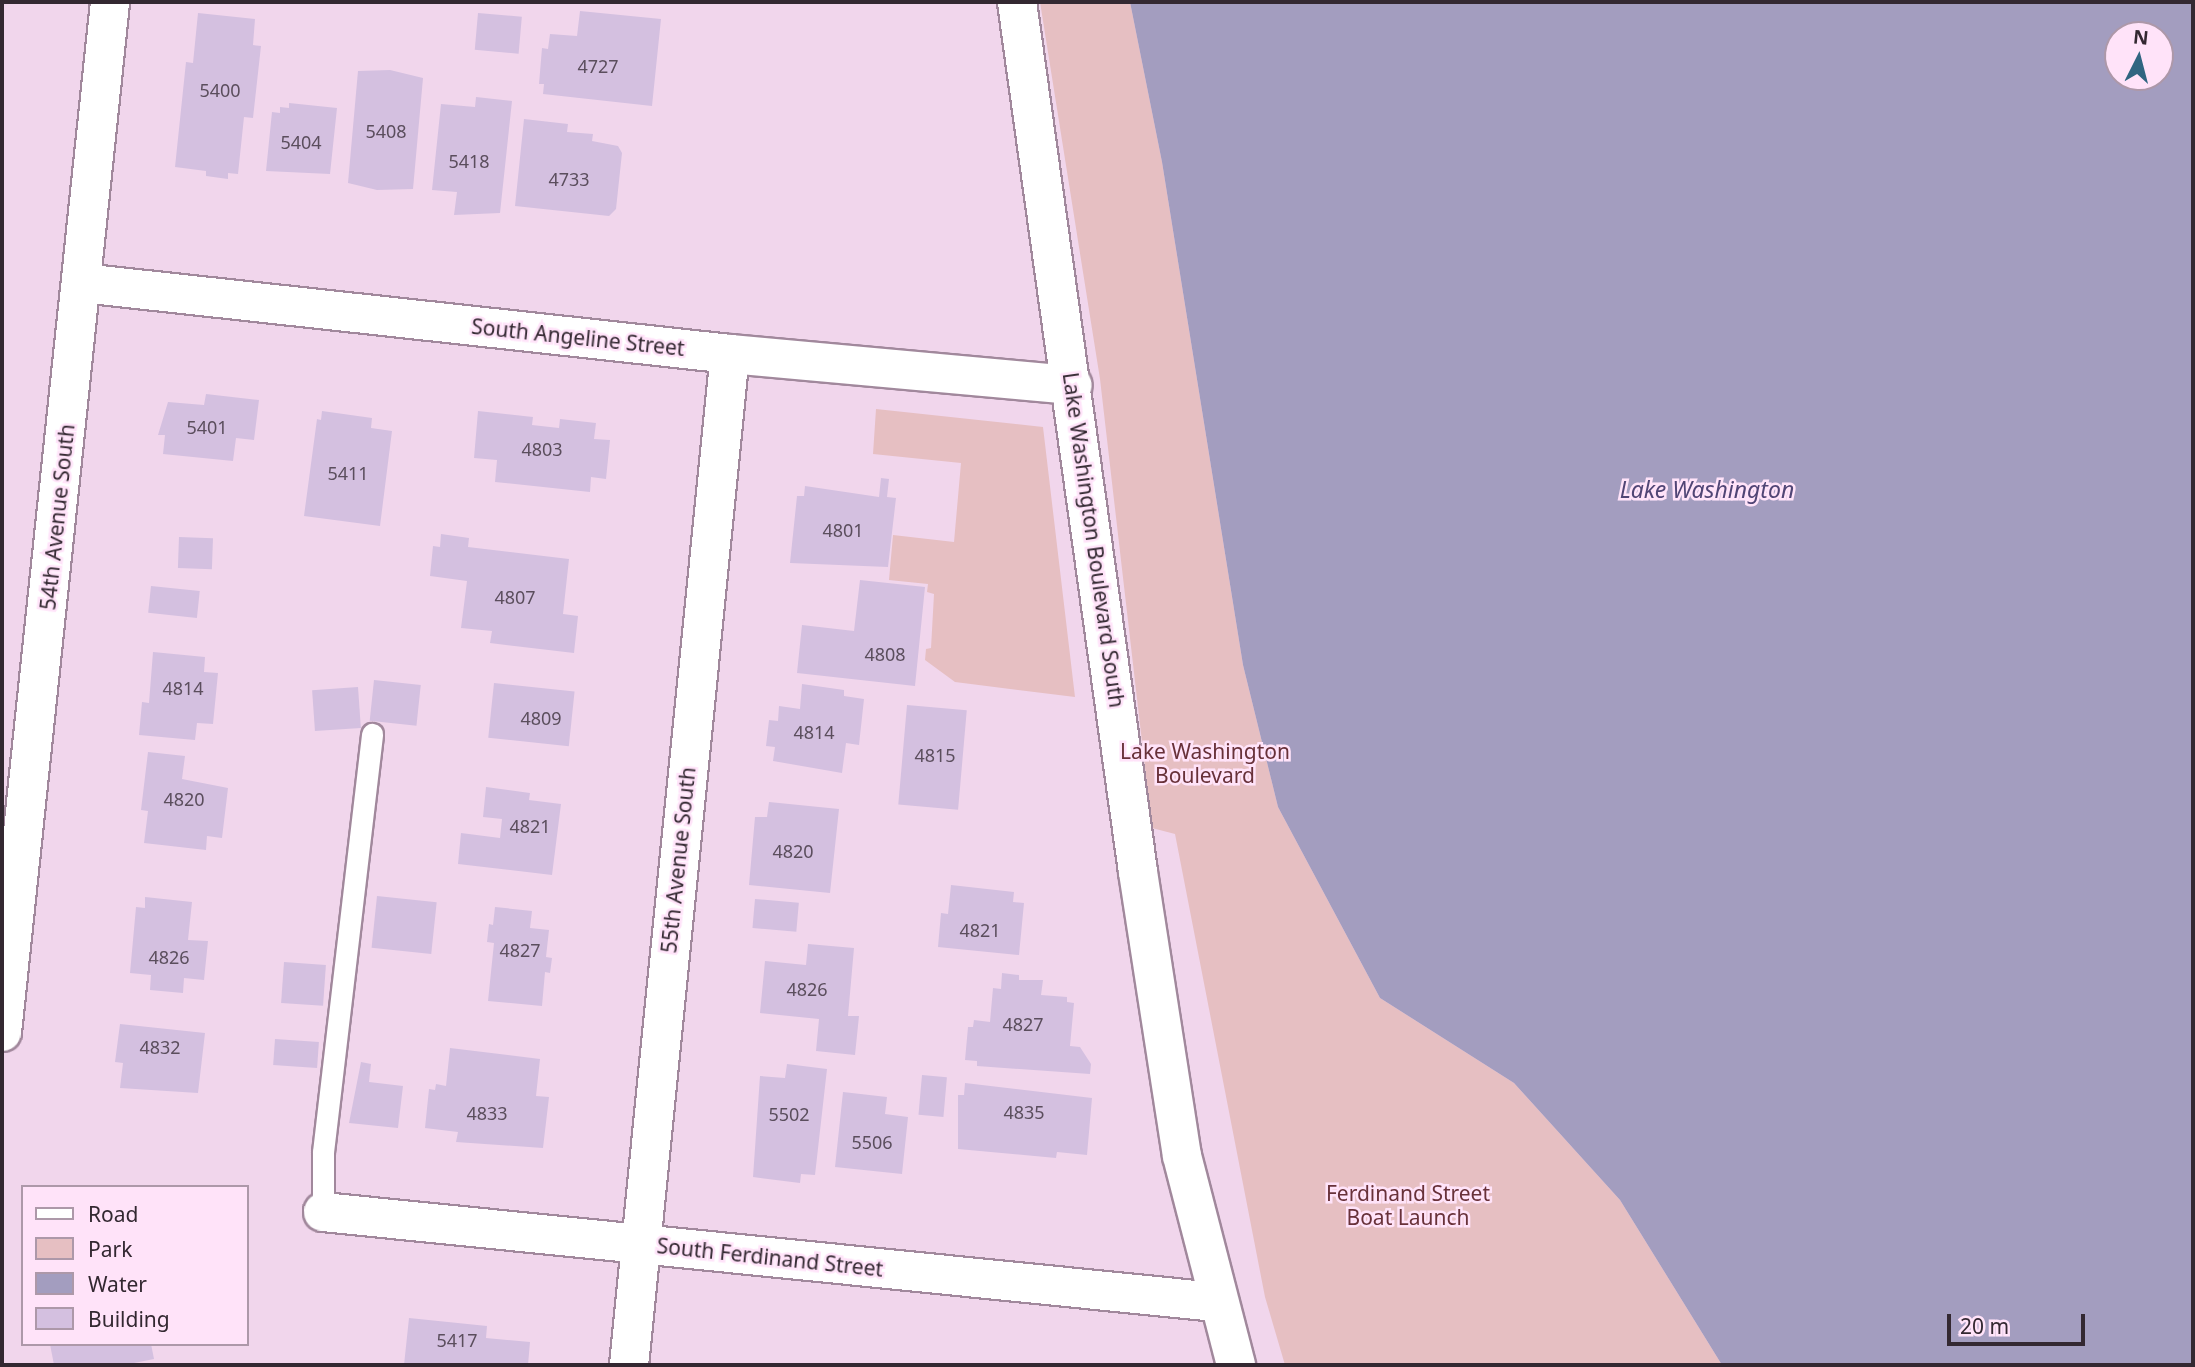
<!DOCTYPE html>
<html>
<head>
<meta charset="utf-8">
<style>
  body { margin:0 }
  #map { position:relative; width:2195px; height:1367px; overflow:hidden; background:#f1d6ec; font-family:"Noto Sans",sans-serif }
  div>[style] { position:absolute }
  .green>* { inset:0; background:#e6bfc2 }
  .water>* { inset:0; background:#a39dbf }
  .building>* { inset:0; background:#d4c0e0; transform-origin:0 0 }
  .roads { filter:drop-shadow(2px 0 #a1889c) drop-shadow(-2px 0 #a1889c) drop-shadow(0 2px #a1889c) drop-shadow(0 -2px #a1889c) }
  .lane>* { height:21px; margin:-10.5px; padding:0 10.5px; transform-origin:10.5px; border-radius:10.5px; background:#fff }
  .street>* { height:38px; margin:-19px; padding:0 19px; transform-origin:19px; border-radius:19px; background:#fff }
  .secondary>* { height:38px; margin:-19px; padding:0 19px; transform-origin:19px; border-radius:19px; background:#fff }
  span { translate:-50% -50%; white-space:nowrap; text-align:center; line-height:1.15; -webkit-text-stroke:5px #ffe3f9; paint-order:stroke }
  .number-label { font-size:18px; color:#5b4e5d }
  .number-label span { -webkit-text-stroke-width:0 }
  .street-label { font-size:21px; color:#332831 }
  .park-label { font-size:21px; color:#683139 }
  .water-label { font-size:23px; color:#504575; font-style:italic }
  .frame { position:absolute; inset:0; border:4px solid #332831; pointer-events:none }
  .legend { position:absolute; left:21px; top:1185px; width:228px; height:161px; box-sizing:border-box; background:#ffe3f9; border:2px solid #ad98a9; margin:0; padding:9px 12px; list-style:none; font-size:21px; color:#332831 }
  .legend li { display:flex; align-items:center; gap:14px; height:35px }
  .legend b { width:35px; border:2px solid #ad98a9 }
  .north { position:absolute; left:2104px; top:21px; width:70px; height:70px; box-sizing:border-box; background:#ffe3f9; border:2px solid #ad98a9; border-radius:50%; rotate:6deg; font-size:19px; font-weight:700; line-height:28px; text-align:center; color:#332831 }
  .north::after { content:''; display:block; margin:auto; width:24px; height:32px; background:#306581; clip-path:polygon(50% 0,100% 100%,50% 72%,0 100%) }
  .scale { position:absolute; left:1947px; top:1314px; width:138px; height:32px; box-sizing:border-box; border:4px solid #332831; border-top:0; padding-left:9px; font-size:21px; line-height:24px; white-space:nowrap; color:#332831; -webkit-text-stroke:5px #ffe3f9; paint-order:stroke }
</style>
</head>
<body>
<div id="map">
  <div class="green">
    <div style="clip-path:polygon(1040px 2px,1130px 2px,1162px 162px,1243px 665px,1278px 807px,1380px 998px,1514px 1083px,1620px 1200px,1722px 1365px,1285px 1365px,1265px 1297px,1175px 834px,1152px 828px,1100px 379px)"></div>
    <div style="clip-path:polygon(876px 409px,1043px 427px,1075px 697px,955px 682px,925px 660px,926px 649px,931px 648px,934px 594px,927px 592px,928px 584px,889px 580px,893px 535px,954px 542px,961px 463px,873px 454px)"></div>
  </div>
  <div class="water">
    <div style="clip-path:polygon(evenodd,1130px 2px,2193px 2px,2193px 1365px,1722px 1365px,1620px 1200px,1514px 1083px,1380px 998px,1278px 807px,1243px 665px,1162px 162px,1130px 2px,2118px 35px,2160px 35px,2160px 77px,2118px 77px,2118px 35px)"></div>
  </div>
  <div class="building">
    <div style="clip-path:polygon(580px 11px,661px 19px,652px 106px,543px 94px,544px 84px,539px 84px,542px 48px,548px 49px,550px 34px,577px 36px)"></div>
    <div style="clip-path:polygon(198px 13px,255px 19px,253px 45px,261px 46px,253px 118px,244px 117px,238px 174px,228px 173px,228px 179px,206px 176px,206px 171px,175px 167px,186px 62px,193px 63px)"></div>
    <div style="left:478px;top:13px;width:44px;height:37px;rotate:5deg"></div>
    <div style="clip-path:polygon(390px 70px,423px 78px,413px 189px,377px 190px,348px 183px,358px 71px)"></div>
    <div style="clip-path:polygon(476px 97px,512px 101px,500px 213px,454px 215px,457px 192px,432px 190px,441px 104px,475px 107px)"></div>
    <div style="clip-path:polygon(289px 103px,337px 108px,330px 174px,266px 171px,272px 112px,280px 113px,280px 107px,289px 108px)"></div>
    <div style="clip-path:polygon(524px 119px,568px 124px,567px 132px,593px 134px,592px 141px,618px 146px,622px 153px,616px 209px,609px 216px,515px 206px)"></div>
    <div style="clip-path:polygon(206px 394px,259px 400px,254px 440px,236px 438px,233px 461px,163px 454px,165px 435px,158px 435px,168px 402px,204px 405px)"></div>
    <div style="clip-path:polygon(322px 411px,372px 418px,371px 428px,392px 431px,380px 526px,304px 516px,317px 419px,321px 420px)"></div>
    <div style="clip-path:polygon(478px 411px,533px 417px,532px 425px,559px 428px,560px 419px,596px 423px,594px 439px,610px 440px,606px 479px,591px 477px,590px 492px,495px 482px,497px 460px,474px 458px)"></div>
    <div style="clip-path:polygon(881px 478px,889px 479px,887px 497px,896px 498px,888px 567px,790px 563px,797px 496px,804px 496px,805px 486px,879px 497px)"></div>
    <div style="clip-path:polygon(441px 534px,469px 538px,468px 547px,569px 559px,563px 614px,578px 616px,574px 653px,490px 643px,492px 631px,461px 628px,467px 581px,430px 576px,433px 546px,440px 547px)"></div>
    <div style="left:179px;top:537px;width:34px;height:31px;rotate:2deg"></div>
    <div style="clip-path:polygon(860px 580px,925px 587px,915px 686px,797px 673px,802px 625px,854px 631px)"></div>
    <div style="left:151px;top:586px;width:49px;height:27px;rotate:6deg"></div>
    <div style="clip-path:polygon(153px 652px,205px 657px,204px 672px,218px 673px,213px 724px,197px 723px,195px 740px,139px 735px,142px 702px,149px 703px)"></div>
    <div style="left:374px;top:680px;width:47px;height:41px;rotate:6deg"></div>
    <div style="left:494px;top:683px;width:81px;height:55px;rotate:6deg"></div>
    <div style="clip-path:polygon(802px 684px,844px 690px,844px 696px,864px 699px,859px 745px,846px 743px,842px 773px,773px 761px,775px 747px,766px 746px,769px 720px,778px 721px,779px 706px,800px 709px)"></div>
    <div style="left:358px;top:687px;width:41px;height:46px;rotate:86deg"></div>
    <div style="left:907px;top:705px;width:60px;height:100px;rotate:5deg"></div>
    <div style="clip-path:polygon(148px 752px,185px 756px,182px 779px,228px 788px,222px 838px,207px 836px,206px 850px,144px 843px,148px 811px,141px 810px)"></div>
    <div style="clip-path:polygon(486px 787px,530px 793px,529px 800px,561px 804px,552px 875px,458px 864px,461px 833px,500px 838px,502px 819px,483px 817px)"></div>
    <div style="clip-path:polygon(769px 802px,839px 809px,830px 893px,749px 885px,755px 817px,767px 817px)"></div>
    <div style="clip-path:polygon(951px 885px,1014px 892px,1013px 902px,1024px 903px,1019px 955px,938px 947px,941px 913px,948px 914px)"></div>
    <div style="left:377px;top:896px;width:60px;height:52px;rotate:6deg"></div>
    <div style="clip-path:polygon(145px 897px,192px 902px,188px 940px,208px 941px,204px 980px,184px 978px,183px 993px,150px 990px,151px 975px,130px 973px,136px 907px,145px 908px)"></div>
    <div style="left:755px;top:899px;width:44px;height:29px;rotate:5deg"></div>
    <div style="clip-path:polygon(495px 907px,532px 911px,530px 928px,549px 930px,546px 957px,552px 958px,550px 973px,545px 972px,542px 1006px,488px 1001px,494px 943px,487px 942px,489px 924px,493px 925px)"></div>
    <div style="clip-path:polygon(808px 944px,854px 948px,848px 1016px,859px 1016px,855px 1055px,816px 1051px,819px 1019px,760px 1013px,765px 961px,806px 965px)"></div>
    <div style="left:284px;top:962px;width:42px;height:41px;rotate:4deg"></div>
    <div style="clip-path:polygon(1002px 973px,1019px 975px,1019px 980px,1043px 980px,1041px 995px,1067px 997px,1067px 1002px,1074px 1003px,1070px 1046px,1080px 1047px,1091px 1064px,1090px 1074px,977px 1066px,977px 1061px,965px 1060px,968px 1027px,973px 1027px,974px 1020px,990px 1022px,993px 988px,1001px 989px)"></div>
    <div style="clip-path:polygon(120px 1024px,205px 1033px,198px 1093px,120px 1088px,123px 1063px,115px 1062px)"></div>
    <div style="left:275px;top:1039px;width:44px;height:26px;rotate:4deg"></div>
    <div style="clip-path:polygon(450px 1048px,540px 1059px,536px 1096px,549px 1097px,543px 1148px,456px 1142px,458px 1132px,425px 1128px,429px 1089px,435px 1090px,436px 1084px,446px 1086px)"></div>
    <div style="clip-path:polygon(361px 1062px,371px 1064px,369px 1082px,403px 1086px,398px 1128px,349px 1123px)"></div>
    <div style="clip-path:polygon(787px 1064px,827px 1069px,815px 1175px,801px 1174px,800px 1183px,753px 1177px,760px 1076px,785px 1078px)"></div>
    <div style="left:922px;top:1075px;width:25px;height:40px;rotate:5deg"></div>
    <div style="clip-path:polygon(965px 1083px,1092px 1098px,1087px 1155px,1057px 1152px,1056px 1158px,958px 1149px,958px 1095px,964px 1095px)"></div>
    <div style="clip-path:polygon(843px 1092px,887px 1097px,885px 1114px,908px 1117px,902px 1174px,835px 1167px)"></div>
    <div style="clip-path:polygon(409px 1318px,487px 1326px,486px 1338px,530px 1342px,528px 1365px,404px 1365px)"></div>
    <div style="clip-path:polygon(50px 1344px,151px 1344px,154px 1359px,124px 1365px,54px 1365px)"></div>
  </div>
  <div class="roads">
    <div class="lane">
      <div style="left:323px;top:1212px;width:60px;rotate:-90deg"></div>
      <div style="left:323px;top:1152px;width:421px;rotate:-83.3deg"></div>
    </div>
    <div class="street">
      <div style="left:82px;top:283px;width:652px;rotate:6.25deg"></div>
      <div style="left:730px;top:354px;width:344px;rotate:5.2deg"></div>
      <div style="left:2px;top:1032px;width:1036px;rotate:-84.01deg"></div>
      <div style="left:323px;top:1212px;width:898px;rotate:5.76deg"></div>
      <div style="left:629px;top:1365px;width:1016px;rotate:-84.3deg"></div>
    </div>
    <div class="secondary">
      <div style="left:1017px;top:2px;width:878px;rotate:82.08deg"></div>
      <div style="left:1138px;top:872px;width:287px;rotate:81.2deg"></div>
      <div style="left:1182px;top:1156px;width:216px;rotate:75.5deg"></div>
    </div>
  </div>
  <div class="number-label">
    <span style="left:598px;top:66px">4727</span>
    <span style="left:220px;top:90px">5400</span>
    <span style="left:386px;top:131px">5408</span>
    <span style="left:301px;top:142px">5404</span>
    <span style="left:469px;top:161px">5418</span>
    <span style="left:569px;top:179px">4733</span>
    <span style="left:207px;top:427px">5401</span>
    <span style="left:542px;top:449px">4803</span>
    <span style="left:348px;top:473px">5411</span>
    <span style="left:843px;top:530px">4801</span>
    <span style="left:515px;top:597px">4807</span>
    <span style="left:885px;top:654px">4808</span>
    <span style="left:183px;top:688px">4814</span>
    <span style="left:541px;top:718px">4809</span>
    <span style="left:814px;top:732px">4814</span>
    <span style="left:935px;top:755px">4815</span>
    <span style="left:184px;top:799px">4820</span>
    <span style="left:530px;top:826px">4821</span>
    <span style="left:793px;top:851px">4820</span>
    <span style="left:980px;top:930px">4821</span>
    <span style="left:520px;top:950px">4827</span>
    <span style="left:169px;top:957px">4826</span>
    <span style="left:807px;top:989px">4826</span>
    <span style="left:1023px;top:1024px">4827</span>
    <span style="left:160px;top:1047px">4832</span>
    <span style="left:1024px;top:1112px">4835</span>
    <span style="left:487px;top:1113px">4833</span>
    <span style="left:789px;top:1114px">5502</span>
    <span style="left:872px;top:1142px">5506</span>
    <span style="left:457px;top:1340px">5417</span>
  </div>
  <div class="street-label">
    <span style="left:578px;top:337px;rotate:6deg">South Angeline Street</span>
    <span style="left:57px;top:517px;rotate:-84deg">54th Avenue South</span>
    <span style="left:1094px;top:540px;rotate:82deg">Lake Washington Boulevard South</span>
    <span style="left:678px;top:860px;rotate:-84deg">55th Avenue South</span>
    <span style="left:770px;top:1257px;rotate:6deg">South Ferdinand Street</span>
  </div>
  <div class="park-label">
    <span style="left:1205px;top:763px">Lake Washington<br>Boulevard</span>
    <span style="left:1408px;top:1205px">Ferdinand Street<br>Boat Launch</span>
  </div>
  <div class="water-label">
    <span style="left:1707px;top:489px">Lake Washington</span>
  </div>
  <div class="frame"></div>
  <ul class="legend">
  <li><b style="height:9px;background:#fff"></b>Road</li>
  <li><b style="height:19px;background:#e6bfc2"></b>Park</li>
  <li><b style="height:19px;background:#a39dbf"></b>Water</li>
  <li><b style="height:19px;background:#d4c0e0"></b>Building</li>
  </ul>
  <div class="north">N</div>
  <div class="scale">20 m</div>
</div>
</body>
</html>
